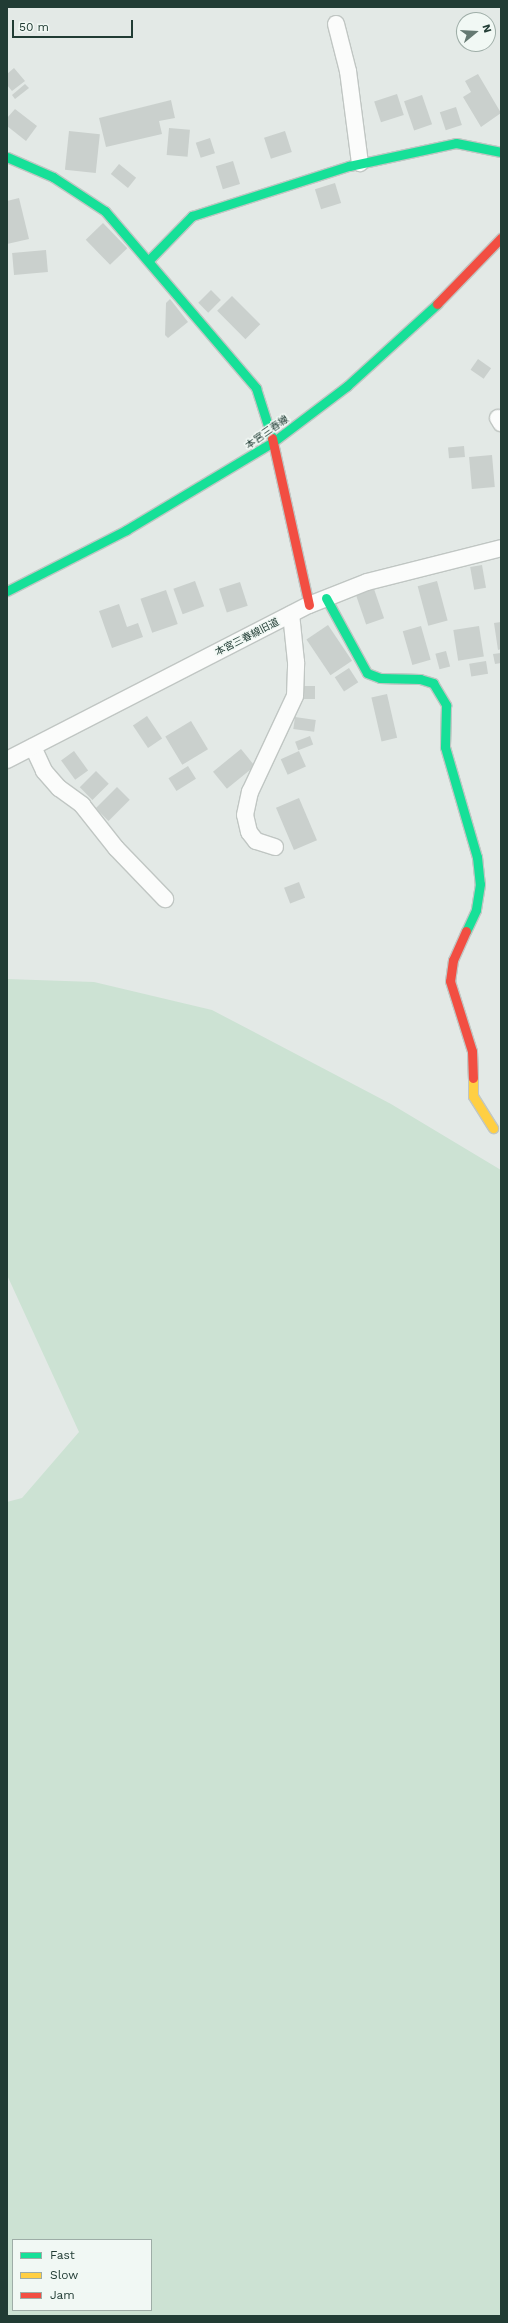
<!DOCTYPE html>
<html>
<head>
<meta charset="utf-8">
<style>
  body { margin:0 }
  #map { position:relative; width:508px; height:2323px; overflow:hidden; background:#e3e9e6; font-family:"Work Sans","Noto Sans JP",sans-serif }
  div>[style] { position:absolute }
  .green>* { inset:0; background:#cce2d3 }
  .building>* { inset:0; background:#cad0cd; transform-origin:0 0 }
  .roads { filter:drop-shadow(1px 0 #c0c6c3) drop-shadow(-1px 0 #c0c6c3) drop-shadow(0 1px #c0c6c3) drop-shadow(0 -1px #c0c6c3) }
  .street>* { height:16px; margin:-8px; padding:0 8px; transform-origin:8px; border-radius:8px; background:#fbfcfb }
  .fast>* { height:9px; margin:-4.5px; padding:0 4.5px; transform-origin:4.5px; border-radius:4.5px; background:#16e098 }
  .slow>* { height:9px; margin:-4.5px; padding:0 4.5px; transform-origin:4.5px; border-radius:4.5px; background:#ffcf43 }
  .jam>* { height:9px; margin:-4.5px; padding:0 4.5px; transform-origin:4.5px; border-radius:4.5px; background:#f24e42 }
  span { translate:-50% -50%; white-space:nowrap; text-align:center; line-height:1.15; -webkit-text-stroke:3px #f1f8f4; paint-order:stroke }
  .street-label { font-size:10px; color:#213c34 }
  .frame { position:absolute; inset:0; border:8px solid #213c34; pointer-events:none }
  .legend { position:absolute; left:12px; top:2239px; width:140px; height:72px; box-sizing:border-box; background:#f1f8f4; border:1px solid #9eada7; margin:0; padding:5px 7px; list-style:none; font-size:12px; color:#213c34 }
  .legend li { display:flex; align-items:center; gap:8px; height:20px }
  .legend b { width:20px; border:1px solid #9eada7 }
  .north { position:absolute; left:456px; top:12px; width:40px; height:40px; box-sizing:border-box; background:#f1f8f4; border:1px solid #9eada7; border-radius:50%; rotate:72deg; font-size:11px; font-weight:700; line-height:16px; text-align:center; color:#213c34 }
  .north::after { content:''; display:block; margin:auto; width:14px; height:18px; background:#657972; clip-path:polygon(50% 0,100% 100%,50% 72%,0 100%) }
  .scale { position:absolute; left:12px; top:20px; width:121px; height:18px; box-sizing:border-box; border:2px solid #213c34; border-top:0; padding-left:5px; font-size:12px; line-height:14px; white-space:nowrap; color:#213c34; -webkit-text-stroke:3px #f1f8f4; paint-order:stroke }
</style>
</head>
<body>
<div id="map">
  <div class="green">
    <div style="clip-path:polygon(evenodd,7px 979px,94px 982px,212px 1010px,391px 1104px,501px 1170px,501px 2316px,7px 2316px,7px 1502px,22px 1498px,79px 1432px,7px 1275px,7px 979px,13px 2240px,151px 2240px,151px 2310px,13px 2310px,13px 2240px)"></div>
  </div>
  <div class="building">
    <div style="clip-path:polygon(14px 68px,25px 81px,12px 91px,7px 85px,7px 74px)"></div>
    <div style="clip-path:polygon(478px 74px,501px 113px,481px 127px,463px 97px,471px 92px,465px 81px)"></div>
    <div style="clip-path:polygon(25px 84px,29px 88px,15px 99px,12px 95px)"></div>
    <div style="left:397px;top:94px;width:22px;height:24px;rotate:72deg"></div>
    <div style="left:422px;top:95px;width:31px;height:19px;rotate:71deg"></div>
    <div style="clip-path:polygon(171px 100px,175px 118px,159px 121px,162px 134px,106px 147px,99px 118px)"></div>
    <div style="left:456px;top:107px;width:19px;height:17px;rotate:72deg"></div>
    <div style="clip-path:polygon(15px 109px,37px 126px,26px 141px,7px 126px,7px 118px)"></div>
    <div style="left:169px;top:128px;width:21px;height:27px;rotate:5deg"></div>
    <div style="left:69px;top:131px;width:31px;height:39px;rotate:6deg"></div>
    <div style="left:285px;top:131px;width:22px;height:22px;rotate:72deg"></div>
    <div style="left:210px;top:138px;width:16px;height:15px;rotate:72deg"></div>
    <div style="left:233px;top:161px;width:24px;height:18px;rotate:73deg"></div>
    <div style="left:119px;top:164px;width:22px;height:13px;rotate:39deg"></div>
    <div style="left:335px;top:183px;width:21px;height:21px;rotate:73deg"></div>
    <div style="clip-path:polygon(19px 198px,29px 239px,7px 244px,7px 201px)"></div>
    <div style="left:103px;top:223px;width:35px;height:24px;rotate:46deg"></div>
    <div style="left:46px;top:250px;width:22px;height:34px;rotate:85deg"></div>
    <div style="left:211px;top:290px;width:14px;height:18px;rotate:45deg"></div>
    <div style="left:232px;top:296px;width:40px;height:21px;rotate:45deg"></div>
    <div style="clip-path:polygon(170px 299px,188px 322px,168px 338px,165px 335px,166px 303px)"></div>
    <div style="left:478px;top:359px;width:16px;height:13px;rotate:35deg"></div>
    <div style="left:464px;top:446px;width:11px;height:16px;rotate:85deg"></div>
    <div style="left:492px;top:455px;width:32px;height:23px;rotate:85deg"></div>
    <div style="left:482px;top:565px;width:23px;height:12px;rotate:80deg"></div>
    <div style="left:195px;top:581px;width:27px;height:23px;rotate:70deg"></div>
    <div style="left:437px;top:581px;width:41px;height:20px;rotate:75deg"></div>
    <div style="left:240px;top:582px;width:25px;height:22px;rotate:72deg"></div>
    <div style="left:374px;top:589px;width:31px;height:19px;rotate:71deg"></div>
    <div style="left:166px;top:590px;width:36px;height:27px;rotate:71deg"></div>
    <div style="clip-path:polygon(119px 604px,127px 627px,138px 623px,143px 637px,112px 648px,99px 611px)"></div>
    <div style="clip-path:polygon(501px 622px,501px 649px,498px 650px,494px 623px)"></div>
    <div style="left:328px;top:625px;width:43px;height:26px;rotate:56deg"></div>
    <div style="left:421px;top:626px;width:35px;height:19px;rotate:74deg"></div>
    <div style="left:479px;top:626px;width:31px;height:26px;rotate:81deg"></div>
    <div style="left:446px;top:651px;width:16px;height:11px;rotate:75deg"></div>
    <div style="clip-path:polygon(501px 653px,501px 663px,495px 664px,493px 654px)"></div>
    <div style="left:486px;top:661px;width:13px;height:17px;rotate:81deg"></div>
    <div style="left:349px;top:668px;width:17px;height:17px;rotate:57deg"></div>
    <div style="left:303px;top:686px;width:12px;height:13px"></div>
    <div style="left:387px;top:694px;width:45px;height:16px;rotate:77deg"></div>
    <div style="left:147px;top:716px;width:27px;height:17px;rotate:56deg"></div>
    <div style="left:295px;top:717px;width:21px;height:12px;rotate:8deg"></div>
    <div style="left:191px;top:721px;width:33px;height:30px;rotate:59deg"></div>
    <div style="left:310px;top:736px;width:9px;height:16px;rotate:69deg"></div>
    <div style="left:241px;top:749px;width:22px;height:36px;rotate:51deg"></div>
    <div style="left:74px;top:751px;width:24px;height:16px;rotate:54deg"></div>
    <div style="left:299px;top:751px;width:17px;height:20px;rotate:66deg"></div>
    <div style="left:188px;top:766px;width:15px;height:23px;rotate:58deg"></div>
    <div style="left:96px;top:771px;width:18px;height:23px;rotate:45deg"></div>
    <div style="left:117px;top:787px;width:18px;height:30px;rotate:45deg"></div>
    <div style="left:299px;top:798px;width:46px;height:25px;rotate:67deg"></div>
    <div style="left:299px;top:882px;width:17px;height:16px;rotate:69deg"></div>
  </div>
  <div class="roads">
    <div class="street">
      <div style="left:336px;top:24px;width:49px;rotate:75.7deg"></div>
      <div style="left:348px;top:71px;width:93px;rotate:82.6deg"></div>
      <div style="left:498px;top:418px;width:6px;rotate:59deg"></div>
      <div style="left:33px;top:747px;width:26px;rotate:65deg"></div>
      <div style="left:44px;top:771px;width:23px;rotate:49deg"></div>
      <div style="left:59px;top:788px;width:29px;rotate:36deg"></div>
      <div style="left:82px;top:805px;width:55px;rotate:51.7deg"></div>
      <div style="left:116px;top:848px;width:71px;rotate:46.1deg"></div>
      <div style="left:7px;top:760px;width:339px;rotate:-27.2deg"></div>
      <div style="left:309px;top:605px;width:62px;rotate:-21.6deg"></div>
      <div style="left:367px;top:582px;width:138px;rotate:-14.2deg"></div>
      <div style="left:275px;top:847px;width:20px;rotate:-162deg"></div>
      <div style="left:256px;top:841px;width:11px;rotate:-128deg"></div>
      <div style="left:249px;top:832px;width:17px;rotate:-103deg"></div>
      <div style="left:245px;top:815px;width:24px;rotate:-78deg"></div>
      <div style="left:250px;top:792px;width:106px;rotate:-64.9deg"></div>
      <div style="left:295px;top:696px;width:34px;rotate:-88deg"></div>
      <div style="left:296px;top:662px;width:48px;rotate:-95.9deg"></div>
    </div>
    <div class="fast">
      <div style="left:7px;top:157px;width:50px;rotate:23.5deg"></div>
      <div style="left:53px;top:177px;width:62px;rotate:33.2deg"></div>
      <div style="left:105px;top:211px;width:233px;rotate:49.5deg"></div>
      <div style="left:256px;top:388px;width:52px;rotate:72.3deg"></div>
      <div style="left:149px;top:260px;width:62px;rotate:-45.7deg"></div>
      <div style="left:192px;top:216px;width:165px;rotate:-17.7deg"></div>
      <div style="left:349px;top:166px;width:109px;rotate:-12.1deg"></div>
      <div style="left:456px;top:143px;width:46px;rotate:11.3deg"></div>
      <div style="left:7px;top:591px;width:134px;rotate:-27.1deg"></div>
      <div style="left:126px;top:530px;width:171px;rotate:-30.9deg"></div>
      <div style="left:273px;top:442px;width:93px;rotate:-37.1deg"></div>
      <div style="left:347px;top:386px;width:122px;rotate:-42.3deg"></div>
      <div style="left:326px;top:598px;width:85px;rotate:61.3deg"></div>
      <div style="left:367px;top:673px;width:14px;rotate:21deg"></div>
      <div style="left:380px;top:678px;width:40px;rotate:1.4deg"></div>
      <div style="left:420px;top:679px;width:14px;rotate:17deg"></div>
      <div style="left:433px;top:683px;width:26px;rotate:59deg"></div>
      <div style="left:446px;top:705px;width:42px;rotate:91.4deg"></div>
      <div style="left:445px;top:747px;width:115px;rotate:73.8deg"></div>
      <div style="left:477px;top:857px;width:27px;rotate:84deg"></div>
      <div style="left:480px;top:884px;width:26px;rotate:99deg"></div>
      <div style="left:476px;top:910px;width:23px;rotate:115deg"></div>
    </div>
    <div class="slow">
      <div style="left:473px;top:1078px;width:18px;rotate:90deg"></div>
      <div style="left:473px;top:1096px;width:38px;rotate:58deg"></div>
    </div>
    <div class="jam">
      <div style="left:437px;top:304px;width:92px;rotate:-45.9deg"></div>
      <div style="left:272px;top:438px;width:171px;rotate:77.5deg"></div>
      <div style="left:466px;top:931px;width:32px;rotate:114deg"></div>
      <div style="left:453px;top:960px;width:21px;rotate:98deg"></div>
      <div style="left:450px;top:981px;width:73px;rotate:72.6deg"></div>
      <div style="left:472px;top:1051px;width:27px;rotate:88deg"></div>
    </div>
  </div>
  <div class="street-label">
    <span style="left:267px;top:432px;rotate:-35deg">本宮三春線</span>
    <span style="left:247px;top:637px;rotate:-27deg">本宮三春線旧道</span>
  </div>
  <div class="frame"></div>
  <ul class="legend">
  <li><b style="height:5px;background:#16e098"></b>Fast</li>
  <li><b style="height:5px;background:#ffcf43"></b>Slow</li>
  <li><b style="height:5px;background:#f24e42"></b>Jam</li>
  </ul>
  <div class="north">N</div>
  <div class="scale">50 m</div>
</div>
</body>
</html>
